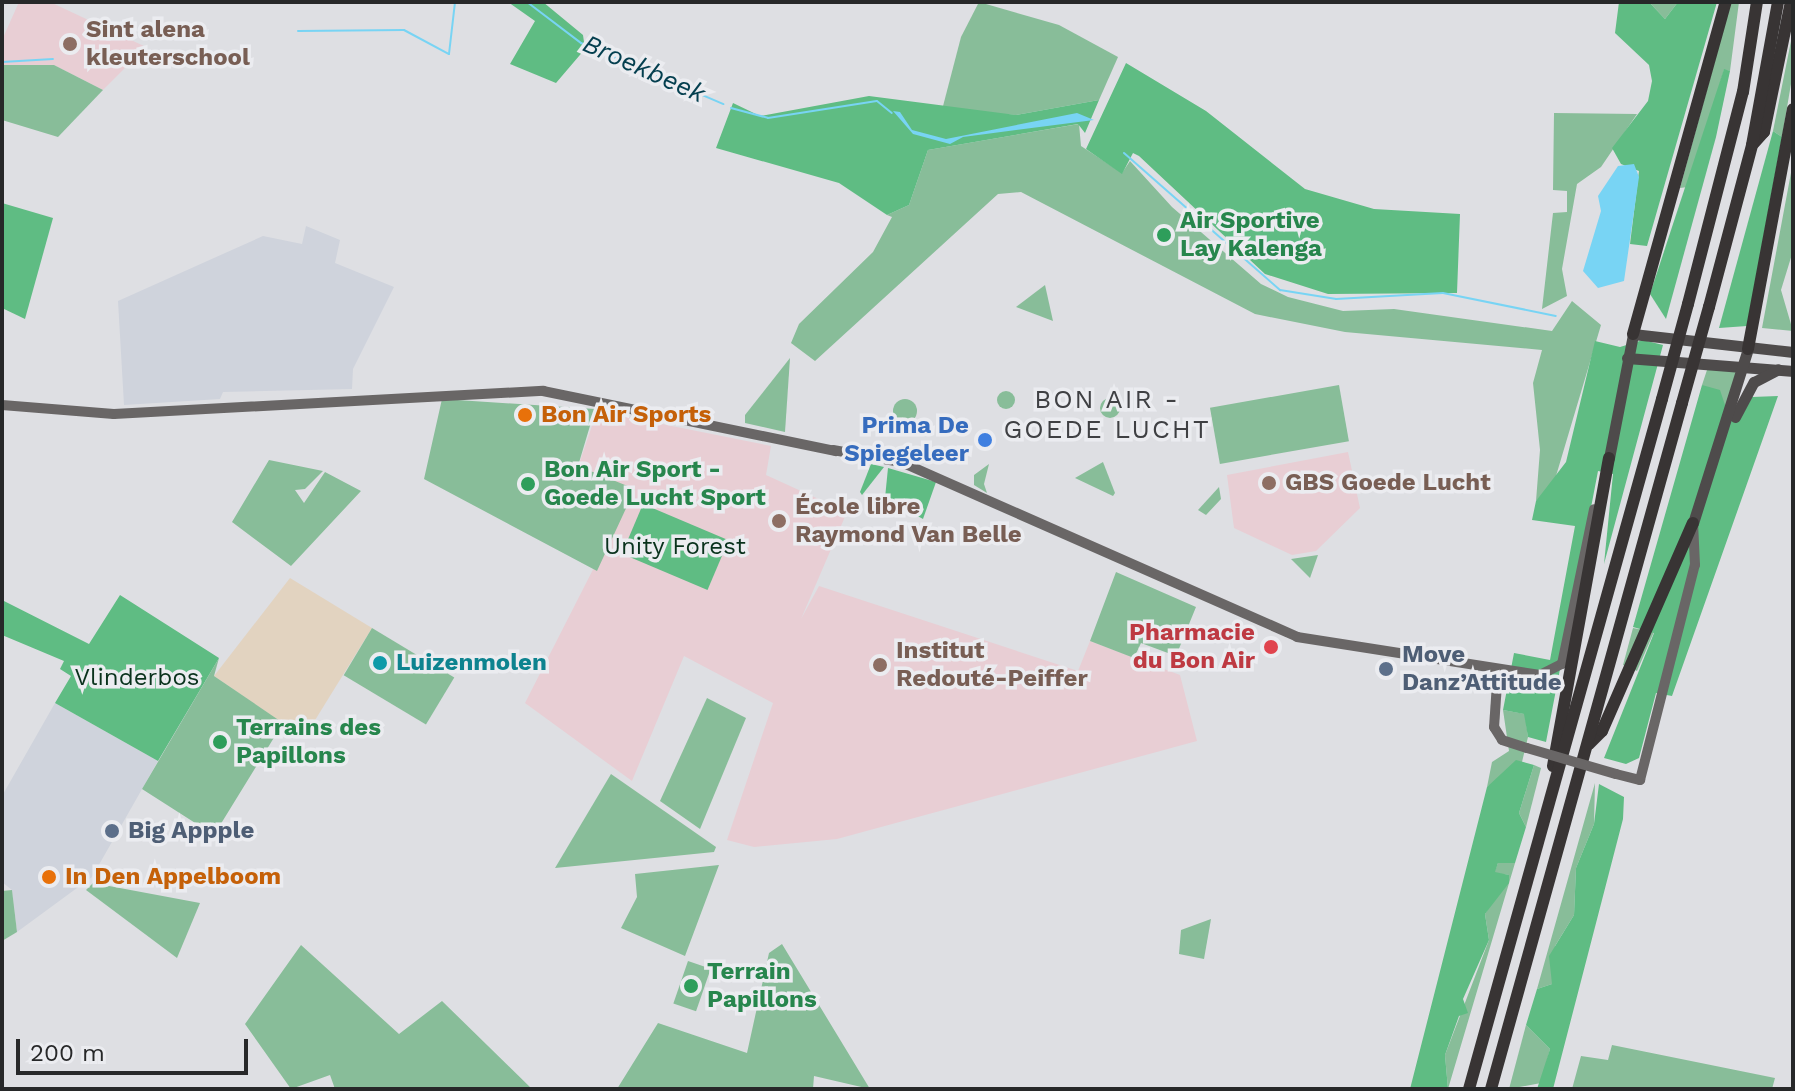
<!DOCTYPE html>
<html>
<head>
<meta charset="utf-8">
<style>
  body { margin:0 }
  #map { position:relative; width:1795px; height:1091px; overflow:hidden; background:#dedfe3; font-family:"Work Sans",sans-serif }
  div>[style] { position:absolute }
  .built>* { inset:0; background:#cfd3dc }
  .industrial>* { inset:0; background:#e2d3c0 }
  .education>* { inset:0; background:#e8ced4 }
  .green>* { inset:0; background:#88bd99; transform-origin:0 0 }
  .round { border-radius:50% }
  .forest>* { inset:0; background:#5fbc83; transform-origin:0 0 }
  .water>* { inset:0; background:#78d4f4 }
  .stream>* { height:2px; margin:-1px; padding:0 1px; transform-origin:1px; border-radius:1px; background:#78d4f4 }
  .secondary>* { height:10px; margin:-5px; padding:0 5px; transform-origin:5px; border-radius:5px; background:#696666 }
  .primary>* { height:11px; margin:-5.5px; padding:0 5.5px; transform-origin:5.5px; border-radius:5.5px; background:#4e4b4b }
  .motorway>* { height:12px; margin:-6px; padding:0 6px; transform-origin:6px; border-radius:6px; background:#383434 }
  .secondary-bridge>* { height:10px; margin:-5px; padding:0 5px; transform-origin:5px; border-radius:5px; background:#696666 }
  .motorway-bridge>* { height:12px; margin:-6px; padding:0 6px; transform-origin:6px; border-radius:6px; background:#383434 }
  .dots>* { width:22px; height:22px; translate:-50% -50%; box-sizing:border-box; border:4px solid #ebecf0; border-radius:50% }
  span { translate:-50% -50%; white-space:nowrap; text-align:center; line-height:1.15; -webkit-text-stroke:7px #ebecf0; paint-order:stroke }
  .education-label { font-size:24px; color:#785e54; font-weight:700 }
  .left { translate:0 -50%; text-align:left }
  .leisure-label { font-size:24px; color:#27864d; font-weight:700 }
  .food-label { font-size:24px; color:#c56008; font-weight:700 }
  .shop-label { font-size:24px; color:#366cbe; font-weight:700 }
  .right { translate:-100% -50%; text-align:right }
  .park-label { font-size:24px; color:#09321c }
  .health-label { font-size:24px; color:#be3a42; font-weight:700 }
  .service-label { font-size:24px; color:#4e5e75; font-weight:700 }
  .culture-label { font-size:24px; color:#0d838f; font-weight:700 }
  .water-label { font-size:26px; color:#043f4f; font-style:italic }
  .neighbourhood-label { font-size:26px; color:#3f4043; letter-spacing:2px }
  .frame { position:absolute; inset:0; border:4px solid #272829; pointer-events:none }
  .scale { position:absolute; left:16px; top:1039px; width:232px; height:36px; box-sizing:border-box; border:4px solid #272829; border-top:0; padding-left:10px; font-size:24px; line-height:28px; white-space:nowrap; color:#272829; -webkit-text-stroke:6px #ebecf0; paint-order:stroke }
</style>
</head>
<body>
<div id="map">
  <div class="built">
    <div style="clip-path:polygon(306px 226px,340px 240px,335px 263px,394px 287px,353px 369px,352px 389px,223px 392px,220px 399px,124px 405px,118px 301px,263px 236px,302px 244px)"></div>
    <div style="clip-path:polygon(55px 703px,158px 761px,92px 877px,17px 932px,12px 890px,2px 882px,2px 796px)"></div>
  </div>
  <div class="industrial">
    <div style="clip-path:polygon(290px 578px,372px 628px,304px 738px,214px 676px)"></div>
  </div>
  <div class="education">
    <div style="clip-path:polygon(19px 2px,50px 2px,146px 47px,103px 90px,54px 65px,2px 65px,2px 40px)"></div>
    <div style="clip-path:polygon(597px 411px,771px 446px,766px 475px,847px 512px,801px 619px,819px 586px,1078px 671px,1090px 641px,1180px 675px,1197px 741px,837px 839px,754px 847px,727px 840px,773px 703px,684px 656px,632px 781px,525px 703px,634px 489px,578px 467px)"></div>
    <div style="clip-path:polygon(1348px 452px,1360px 508px,1316px 551px,1292px 555px,1234px 528px,1227px 475px)"></div>
  </div>
  <div class="green">
    <div style="clip-path:polygon(979px 2px,1059px 25px,1118px 57px,1099px 100px,1016px 115px,942px 110px,961px 37px)"></div>
    <div style="clip-path:polygon(1649px 2px,1678px 2px,1665px 19px)"></div>
    <div style="clip-path:polygon(1731px 2px,1739px 2px,1730px 71px,1724px 70px,1688px 187px,1680px 188px)"></div>
    <div style="clip-path:polygon(1793px 31px,1793px 72px,1782px 137px,1773px 131px)"></div>
    <div style="clip-path:polygon(2px 65px,54px 65px,103px 90px,58px 137px,2px 120px)"></div>
    <div style="clip-path:polygon(1554px 113px,1637px 114px,1601px 167px,1577px 184px,1562px 269px,1567px 296px,1542px 309px,1553px 213px,1567px 212px,1567px 191px,1553px 190px)"></div>
    <div style="clip-path:polygon(1079px 124px,1081px 146px,1122px 173px,1130px 161px,1172px 207px,1261px 284px,1288px 297px,1343px 311px,1394px 309px,1552px 331px,1572px 301px,1601px 325px,1553px 486px,1536px 501px,1540px 450px,1533px 383px,1542px 350px,1345px 332px,1255px 314px,1021px 192px,998px 194px,815px 361px,791px 343px,799px 324px,873px 252px,892px 217px,887px 215px,909px 205px,928px 150px)"></div>
    <div style="clip-path:polygon(1793px 162px,1793px 251px,1781px 290px,1793px 331px,1762px 328px)"></div>
    <div style="clip-path:polygon(1045px 285px,1053px 321px,1016px 307px)"></div>
    <div style="clip-path:polygon(790px 358px,785px 432px,745px 423px,745px 415px)"></div>
    <div style="clip-path:polygon(1708px 367px,1736px 372px,1726px 407px,1702px 385px)"></div>
    <div style="left:1339px;top:385px;width:57px;height:131px;rotate:80deg"></div>
    <div class="round" style="left:997px;top:391px;width:18px;height:18px"></div>
    <div class="round" style="left:1100px;top:398px;width:20px;height:20px"></div>
    <div style="clip-path:polygon(442px 399px,595px 409px,578px 466px,635px 489px,597px 571px,424px 479px)"></div>
    <div class="round" style="left:893px;top:399px;width:24px;height:24px"></div>
    <div style="clip-path:polygon(269px 460px,323px 471px,305px 489px,295px 490px,304px 503px,325px 472px,361px 491px,291px 566px,232px 522px)"></div>
    <div style="clip-path:polygon(1103px 462px,1115px 493px,1113px 496px,1075px 478px)"></div>
    <div style="clip-path:polygon(989px 464px,984px 484px,987px 493px,974px 485px,974px 475px)"></div>
    <div style="clip-path:polygon(1219px 487px,1221px 499px,1206px 515px,1198px 510px)"></div>
    <div style="clip-path:polygon(1318px 555px,1310px 578px,1291px 559px)"></div>
    <div style="clip-path:polygon(1116px 572px,1196px 607px,1176px 656px,1141px 643px,1134px 658px,1090px 641px)"></div>
    <div style="left:372px;top:628px;width:96px;height:55px;rotate:31deg"></div>
    <div style="clip-path:polygon(1633px 628px,1654px 632px,1637px 671px,1623px 665px)"></div>
    <div style="clip-path:polygon(219px 658px,214px 676px,283px 723px,214px 835px,142px 789px)"></div>
    <div style="clip-path:polygon(707px 698px,746px 718px,700px 829px,660px 801px)"></div>
    <div style="clip-path:polygon(1503px 710px,1525px 714px,1528px 737px,1522px 762px,1487px 787px,1492px 762px,1509px 751px)"></div>
    <div style="clip-path:polygon(1534px 765px,1541px 768px,1526px 827px,1519px 813px)"></div>
    <div style="clip-path:polygon(611px 774px,716px 847px,714px 852px,555px 868px)"></div>
    <div style="clip-path:polygon(1595px 783px,1594px 824px,1576px 868px,1574px 915px,1555px 946px,1552px 984px,1537px 989px)"></div>
    <div style="clip-path:polygon(1498px 863px,1515px 863px,1448px 1089px,1445px 1055px,1489px 940px,1485px 914px,1509px 875px,1494px 873px)"></div>
    <div style="clip-path:polygon(719px 865px,685px 956px,621px 928px,637px 897px,635px 874px)"></div>
    <div style="clip-path:polygon(93px 883px,200px 903px,177px 958px,86px 890px)"></div>
    <div style="clip-path:polygon(12px 890px,17px 932px,2px 941px,2px 891px)"></div>
    <div style="clip-path:polygon(1211px 919px,1204px 959px,1179px 954px,1181px 930px)"></div>
    <div style="clip-path:polygon(782px 944px,870px 1089px,814px 1076px,813px 1089px,617px 1089px,658px 1023px,747px 1053px,769px 953px)"></div>
    <div style="clip-path:polygon(301px 945px,399px 1034px,442px 1001px,532px 1089px,335px 1089px,330px 1075px,291px 1089px,245px 1024px)"></div>
    <div style="left:688px;top:961px;width:24px;height:45px;rotate:19deg"></div>
    <div style="clip-path:polygon(1526px 1025px,1550px 1049px,1541px 1083px,1509px 1089px)"></div>
    <div style="clip-path:polygon(1612px 1045px,1775px 1078px,1772px 1089px,1572px 1089px,1581px 1056px,1608px 1060px)"></div>
  </div>
  <div class="forest">
    <div style="clip-path:polygon(508px 2px,543px 2px,583px 35px,585px 49px,556px 83px,510px 64px,535px 21px)"></div>
    <div style="clip-path:polygon(1619px 2px,1649px 2px,1665px 19px,1678px 2px,1717px 2px,1647px 246px,1630px 244px,1639px 171px,1621px 164px,1612px 148px,1648px 101px,1652px 81px,1649px 65px,1615px 33px)"></div>
    <div style="clip-path:polygon(1126px 63px,1206px 111px,1305px 189px,1374px 209px,1460px 214px,1457px 293px,1328px 294px,1265px 274px,1139px 156px,1133px 153px,1122px 174px,1086px 149px)"></div>
    <div style="clip-path:polygon(1724px 69px,1730px 71px,1716px 137px,1666px 319px,1650px 294px)"></div>
    <div style="clip-path:polygon(869px 96px,1016px 115px,1099px 100px,1085px 133px,1078px 124px,928px 150px,909px 205px,887px 215px,839px 183px,716px 148px,733px 103px,760px 116px)"></div>
    <div style="clip-path:polygon(1773px 131px,1782px 137px,1747px 326px,1719px 328px)"></div>
    <div style="clip-path:polygon(2px 203px,53px 218px,25px 319px,2px 308px)"></div>
    <div style="clip-path:polygon(1643px 340px,1663px 345px,1604px 564px,1613px 474px,1598px 471px,1546px 742px,1528px 737px,1524px 714px,1503px 710px,1514px 653px,1550px 660px,1575px 526px,1532px 520px,1536px 501px,1566px 462px,1595px 341px,1620px 347px)"></div>
    <div style="clip-path:polygon(1702px 385px,1720px 390px,1726px 408px,1744px 412px,1752px 397px,1778px 396px,1672px 696px,1656px 693px,1639px 758px,1626px 764px,1604px 758px,1654px 633px,1633px 627px)"></div>
    <div style="clip-path:polygon(871px 464px,884px 467px,862px 495px,860px 492px)"></div>
    <div style="clip-path:polygon(888px 468px,936px 482px,923px 519px,885px 498px)"></div>
    <div style="left:643px;top:504px;width:93px;height:54px;rotate:23deg"></div>
    <div style="clip-path:polygon(120px 595px,219px 658px,158px 761px,55px 703px,71px 676px,60px 669px,64px 661px,2px 635px,2px 600px,89px 644px)"></div>
    <div style="clip-path:polygon(1516px 760px,1534px 765px,1519px 813px,1526px 827px,1515px 863px,1498px 863px,1495px 872px,1509px 875px,1509px 883px,1485px 914px,1489px 940px,1463px 999px,1468px 1013px,1459px 1016px,1445px 1055px,1448px 1089px,1410px 1089px,1487px 787px)"></div>
    <div style="clip-path:polygon(1599px 784px,1624px 797px,1623px 819px,1553px 1089px,1537px 1089px,1550px 1049px,1526px 1025px,1537px 989px,1552px 984px,1549px 956px,1574px 915px,1576px 868px,1594px 824px)"></div>
  </div>
  <div class="water">
    <div style="clip-path:polygon(893px 111px,900px 112px,912px 130px,946px 139px,1077px 113px,1094px 120px,963px 137px,950px 144px,913px 134px)"></div>
    <div style="clip-path:polygon(1634px 164px,1639px 177px,1624px 281px,1598px 288px,1583px 271px,1601px 211px,1598px 196px,1618px 166px)"></div>
  </div>
  <div class="stream">
    <div style="left:527px;top:2px;width:68px;rotate:37.2deg"></div>
    <div style="left:581px;top:43px;width:155px;rotate:23.2deg"></div>
    <div style="left:298px;top:31px;width:106px;rotate:-0.5deg"></div>
    <div style="left:404px;top:30px;width:51px;rotate:28.1deg"></div>
    <div style="left:449px;top:54px;width:52px;rotate:-83.4deg"></div>
    <div style="left:2px;top:62px;width:51px;rotate:-3.4deg"></div>
    <div style="left:731px;top:108px;width:38px;rotate:15deg"></div>
    <div style="left:768px;top:118px;width:110px;rotate:-8.9deg"></div>
    <div style="left:877px;top:101px;width:19px;rotate:39deg"></div>
    <div style="left:1124px;top:153px;width:208px;rotate:41.3deg"></div>
    <div style="left:1280px;top:290px;width:57px;rotate:9.1deg"></div>
    <div style="left:1336px;top:299px;width:107px;rotate:-3.2deg"></div>
    <div style="left:1443px;top:293px;width:115px;rotate:11.5deg"></div>
  </div>
  <div class="secondary">
    <div style="left:2px;top:405px;width:112px;rotate:4.6deg"></div>
    <div style="left:114px;top:414px;width:430px;rotate:-3.1deg"></div>
    <div style="left:543px;top:391px;width:299px;rotate:11.6deg"></div>
    <div style="left:833px;top:450px;width:69px;rotate:10deg"></div>
    <div style="left:901px;top:462px;width:433px;rotate:23.8deg"></div>
    <div style="left:1297px;top:637px;width:246px;rotate:8.9deg"></div>
    <div style="left:1540px;top:675px;width:25px;rotate:-27deg"></div>
    <div style="left:1562px;top:664px;width:158px;rotate:-78.3deg"></div>
    <div style="left:1498px;top:669px;width:58px;rotate:93.9deg"></div>
    <div style="left:1494px;top:727px;width:15px;rotate:58deg"></div>
    <div style="left:1502px;top:740px;width:26px;rotate:18deg"></div>
    <div style="left:1616px;top:774px;width:25px;rotate:14deg"></div>
    <div style="left:1640px;top:780px;width:222px;rotate:-75.7deg"></div>
    <div style="left:1695px;top:565px;width:42px;rotate:-92.7deg"></div>
  </div>
  <div class="primary">
    <div style="left:1627px;top:358px;width:167px;rotate:4.5deg"></div>
    <div style="left:1735px;top:417px;width:40px;rotate:-62deg"></div>
    <div style="left:1754px;top:382px;width:27px;rotate:-28deg"></div>
    <div style="left:1609px;top:458px;width:126px;rotate:-79deg"></div>
    <div style="left:1633px;top:334px;width:161px;rotate:6.4deg"></div>
    <div style="left:1693px;top:523px;width:182px;rotate:-72.5deg"></div>
  </div>
  <div class="motorway">
    <div style="left:1754px;top:143px;width:15px;rotate:-48deg"></div>
    <div style="left:1764px;top:132px;width:133px;rotate:-78.3deg"></div>
    <div style="left:1688px;top:304px;width:219px;rotate:-75.5deg"></div>
    <div style="left:1743px;top:92px;width:91px;rotate:-81.2deg"></div>
    <div style="left:1709px;top:307px;width:168px;rotate:-75.1deg"></div>
    <div style="left:1752px;top:145px;width:145px;rotate:-79.7deg"></div>
    <div style="left:1633px;top:334px;width:345px;rotate:-74.4deg"></div>
    <div style="left:1748px;top:349px;width:244px;rotate:-79.4deg"></div>
    <div style="left:1589px;top:744px;width:18px;rotate:-45deg"></div>
    <div style="left:1602px;top:731px;width:227px;rotate:-66.4deg"></div>
    <div style="left:1553px;top:766px;width:313px;rotate:-79.7deg"></div>
    <div style="left:1469px;top:1089px;width:716px;rotate:-74.37deg"></div>
    <div style="left:1491px;top:1089px;width:712px;rotate:-74.44deg"></div>
  </div>
  <div class="secondary-bridge">
    <div style="left:1527px;top:748px;width:93px;rotate:16.3deg"></div>
  </div>
  <div class="motorway-bridge">
    <div style="left:1662px;top:399px;width:98px;rotate:-74.7deg"></div>
    <div style="left:1682px;top:403px;width:100px;rotate:-74.3deg"></div>
  </div>
  <div class="dots">
    <div style="left:70px;top:44px;background:#8d6e63"></div>
    <div style="left:1164px;top:235px;background:#2e9e5b"></div>
    <div style="left:525px;top:415px;background:#e8710a"></div>
    <div style="left:985px;top:440px;background:#3f7fe0"></div>
    <div style="left:1269px;top:483px;background:#8d6e63"></div>
    <div style="left:528px;top:484px;background:#2e9e5b"></div>
    <div style="left:779px;top:521px;background:#8d6e63"></div>
    <div style="left:1271px;top:647px;background:#e0444e"></div>
    <div style="left:380px;top:663px;background:#0f9aa8"></div>
    <div style="left:880px;top:665px;background:#8d6e63"></div>
    <div style="left:1386px;top:669px;background:#5c6f8a"></div>
    <div style="left:220px;top:742px;background:#2e9e5b"></div>
    <div style="left:112px;top:831px;background:#5c6f8a"></div>
    <div style="left:49px;top:877px;background:#e8710a"></div>
    <div style="left:691px;top:986px;background:#2e9e5b"></div>
  </div>
  <div class="education-label">
    <span class="left" style="left:86px;top:44px">Sint alena<br>kleuterschool</span>
    <span class="left" style="left:1285px;top:483px">GBS Goede Lucht</span>
    <span class="left" style="left:795px;top:521px">École libre<br>Raymond Van Belle</span>
    <span class="left" style="left:896px;top:665px">Institut<br>Redouté-Peiffer</span>
  </div>
  <div class="leisure-label">
    <span class="left" style="left:1180px;top:235px">Air Sportive<br>Lay Kalenga</span>
    <span class="left" style="left:544px;top:484px">Bon Air Sport -<br>Goede Lucht Sport</span>
    <span class="left" style="left:236px;top:742px">Terrains des<br>Papillons</span>
    <span class="left" style="left:707px;top:986px">Terrain<br>Papillons</span>
  </div>
  <div class="food-label">
    <span class="left" style="left:541px;top:415px">Bon Air Sports</span>
    <span class="left" style="left:65px;top:877px">In Den Appelboom</span>
  </div>
  <div class="shop-label">
    <span class="right" style="left:969px;top:440px">Prima De<br>Spiegeleer</span>
  </div>
  <div class="park-label">
    <span style="left:675px;top:547px">Unity Forest</span>
    <span style="left:137px;top:678px">Vlinderbos</span>
  </div>
  <div class="health-label">
    <span class="right" style="left:1255px;top:647px">Pharmacie<br>du Bon Air</span>
  </div>
  <div class="service-label">
    <span class="left" style="left:1402px;top:669px">Move<br>Danz’Attitude</span>
    <span class="left" style="left:128px;top:831px">Big Appple</span>
  </div>
  <div class="culture-label">
    <span class="left" style="left:396px;top:663px">Luizenmolen</span>
  </div>
  <div class="water-label">
    <span style="left:644px;top:69px;rotate:24deg">Broekbeek</span>
  </div>
  <div class="neighbourhood-label">
    <span style="left:1107px;top:415px">BON AIR -<br>GOEDE LUCHT</span>
  </div>
  <div class="frame"></div>
  <div class="scale">200 m</div>
</div>
</body>
</html>
